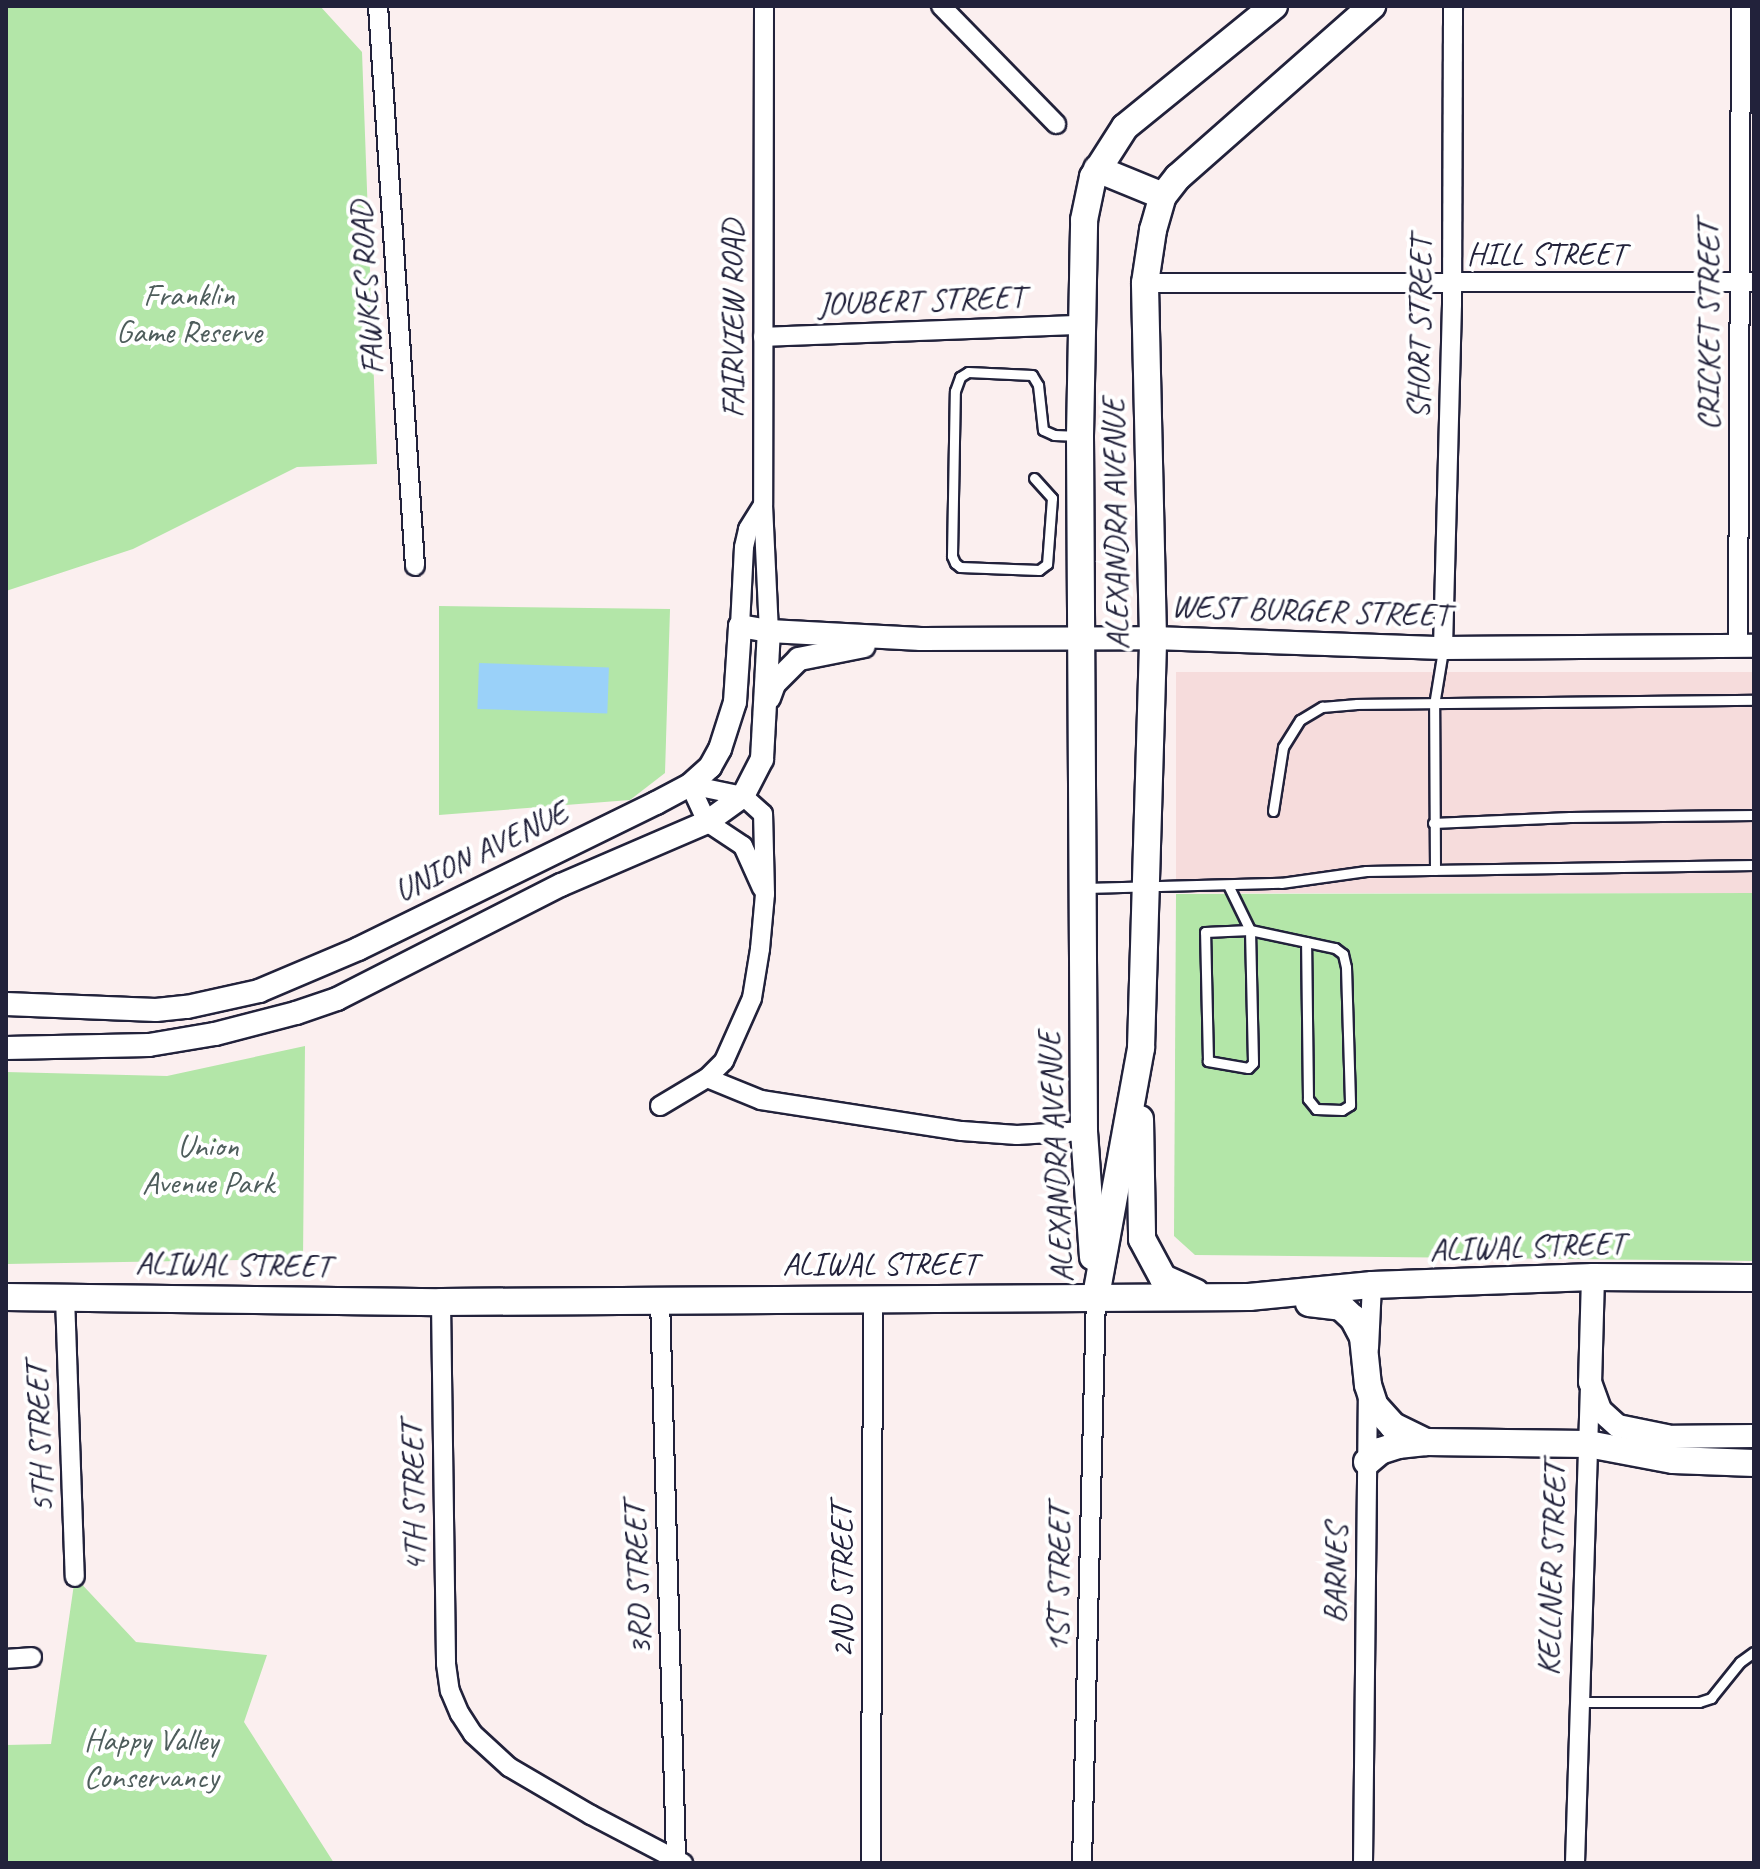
<!DOCTYPE html>
<html>
<head>
<meta charset="utf-8">
<style>
  body { margin:0 }
  #map { position:relative; width:1760px; height:1869px; overflow:hidden; background:#fbefef; font-family:Caveat,sans-serif }
  div>[style] { position:absolute }
  .built>* { inset:0; background:#f6dcdc; transform-origin:0 0 }
  .green>* { inset:0; background:#b3e6a8 }
  .water>* { inset:0; background:#9ad1f9; transform-origin:0 0 }
  .roads { filter:drop-shadow(2px 0 #22223b) drop-shadow(-2px 0 #22223b) drop-shadow(0 2px #22223b) drop-shadow(0 -2px #22223b) }
  .service>* { height:9px; margin:-4.5px; padding:0 4.5px; transform-origin:4.5px; border-radius:4.5px; background:#fff }
  .minor>* { height:18px; margin:-9px; padding:0 9px; transform-origin:9px; border-radius:9px; background:#fff }
  .tertiary>* { height:22px; margin:-11px; padding:0 11px; transform-origin:11px; border-radius:11px; background:#fff }
  .secondary>* { height:26px; margin:-13px; padding:0 13px; transform-origin:13px; border-radius:13px; background:#fff }
  span { translate:-50% -50%; white-space:nowrap; text-align:center; line-height:1.15; -webkit-text-stroke:8px #fff; paint-order:stroke }
  .street-label { font-size:32px; color:#22223b }
  .park-label { font-size:32px; color:#4e5d5c }
  .frame { position:absolute; inset:0; border:8px solid #22223b; pointer-events:none }
</style>
</head>
<body>
<div id="map">
  <div class="built">
    <div style="left:1754px;top:672px;width:221px;height:578px;rotate:90deg"></div>
  </div>
  <div class="green">
    <div style="clip-path:polygon(6px 6px,320px 6px,362px 52px,377px 464px,297px 467px,133px 549px,6px 591px)"></div>
    <div style="clip-path:polygon(439px 606px,670px 609px,665px 773px,630px 800px,439px 815px)"></div>
    <div style="clip-path:polygon(1754px 893px,1754px 1261px,1195px 1255px,1174px 1236px,1176px 894px)"></div>
    <div style="clip-path:polygon(305px 1046px,303px 1259px,6px 1264px,6px 1072px,167px 1076px)"></div>
    <div style="clip-path:polygon(75px 1577px,136px 1642px,267px 1655px,244px 1722px,334px 1863px,6px 1863px,6px 1745px,51px 1744px)"></div>
  </div>
  <div class="water">
    <div style="left:479px;top:663px;width:130px;height:46px;rotate:2deg"></div>
  </div>
  <div class="roads">
    <div class="service">
      <div style="left:1034px;top:478px;width:27px;rotate:48deg"></div>
      <div style="left:1052px;top:498px;width:66px;rotate:94.3deg"></div>
      <div style="left:1047px;top:564px;width:10px;rotate:143deg"></div>
      <div style="left:1039px;top:570px;width:79px;rotate:-177.8deg"></div>
      <div style="left:960px;top:567px;width:6px;rotate:-141deg"></div>
      <div style="left:955px;top:563px;width:8px;rotate:-113deg"></div>
      <div style="left:952px;top:556px;width:165px;rotate:-89deg"></div>
      <div style="left:955px;top:391px;width:15px;rotate:-70deg"></div>
      <div style="left:960px;top:377px;width:9px;rotate:-32deg"></div>
      <div style="left:968px;top:372px;width:64px;rotate:2.7deg"></div>
      <div style="left:1032px;top:375px;width:12px;rotate:59deg"></div>
      <div style="left:1038px;top:385px;width:45px;rotate:83.7deg"></div>
      <div style="left:1043px;top:430px;width:12px;rotate:24deg"></div>
      <div style="left:1054px;top:435px;width:26px;rotate:2deg"></div>
      <div style="left:1273px;top:811px;width:65px;rotate:-81.1deg"></div>
      <div style="left:1283px;top:747px;width:32px;rotate:-58deg"></div>
      <div style="left:1300px;top:720px;width:26px;rotate:-31deg"></div>
      <div style="left:1322px;top:707px;width:35px;rotate:-5deg"></div>
      <div style="left:1357px;top:704px;width:397px;rotate:-0.6deg"></div>
      <div style="left:1433px;top:823px;width:137px;rotate:-2.5deg"></div>
      <div style="left:1570px;top:817px;width:184px;rotate:-0.6deg"></div>
      <div style="left:1435px;top:870px;width:165px;rotate:-90.3deg"></div>
      <div style="left:1434px;top:705px;width:56px;rotate:-80.7deg"></div>
      <div style="left:1228px;top:885px;width:50px;rotate:63.9deg"></div>
      <div style="left:1250px;top:930px;width:133px;rotate:88.7deg"></div>
      <div style="left:1253px;top:1063px;width:7px;rotate:135deg"></div>
      <div style="left:1248px;top:1068px;width:41px;rotate:-170.1deg"></div>
      <div style="left:1208px;top:1061px;width:129px;rotate:-91.3deg"></div>
      <div style="left:1205px;top:932px;width:45px;rotate:-2.5deg"></div>
      <div style="left:1250px;top:930px;width:87px;rotate:12deg"></div>
      <div style="left:1335px;top:948px;width:10px;rotate:37deg"></div>
      <div style="left:1343px;top:954px;width:13px;rotate:77deg"></div>
      <div style="left:1346px;top:967px;width:138px;rotate:88.3deg"></div>
      <div style="left:1350px;top:1105px;width:9px;rotate:148deg"></div>
      <div style="left:1342px;top:1110px;width:26px;rotate:-178deg"></div>
      <div style="left:1316px;top:1109px;width:13px;rotate:-129deg"></div>
      <div style="left:1308px;top:1099px;width:157px;rotate:-90.7deg"></div>
      <div style="left:1085px;top:888px;width:196px;rotate:-1.5deg"></div>
      <div style="left:1281px;top:883px;width:86px;rotate:-8deg"></div>
      <div style="left:1366px;top:871px;width:388px;rotate:-0.9deg"></div>
      <div style="left:1580px;top:1702px;width:119px"></div>
      <div style="left:1699px;top:1702px;width:13px;rotate:-18deg"></div>
      <div style="left:1711px;top:1698px;width:46px;rotate:-51.1deg"></div>
      <div style="left:1740px;top:1662px;width:17px;rotate:-36deg"></div>
    </div>
    <div class="minor">
      <div style="left:378px;top:6px;width:561px;rotate:86.22deg"></div>
      <div style="left:764px;top:6px;width:499px;rotate:90.1deg"></div>
      <div style="left:763px;top:505px;width:126px;rotate:87.3deg"></div>
      <div style="left:941px;top:6px;width:165px;rotate:45.7deg"></div>
      <div style="left:1145px;top:283px;width:609px;rotate:-0.09deg"></div>
      <div style="left:763px;top:337px;width:317px;rotate:-2.2deg"></div>
      <div style="left:740px;top:626px;width:79px;rotate:-87.1deg"></div>
      <div style="left:744px;top:547px;width:18px;rotate:-77deg"></div>
      <div style="left:748px;top:529px;width:28px;rotate:-58deg"></div>
      <div style="left:1738px;top:646px;width:640px;rotate:-89.73deg"></div>
      <div style="left:1443px;top:648px;width:344px;rotate:-88.5deg"></div>
      <div style="left:1452px;top:304px;width:298px;rotate:-89.8deg"></div>
      <div style="left:690px;top:785px;width:41px;rotate:65.3deg"></div>
      <div style="left:707px;top:822px;width:43px;rotate:33.7deg"></div>
      <div style="left:743px;top:846px;width:46px;rotate:65.7deg"></div>
      <div style="left:707px;top:1078px;width:58px;rotate:22.2deg"></div>
      <div style="left:761px;top:1100px;width:203px;rotate:8.8deg"></div>
      <div style="left:962px;top:1131px;width:55px;rotate:4.2deg"></div>
      <div style="left:1017px;top:1135px;width:67px;rotate:-3.4deg"></div>
      <div style="left:660px;top:1106px;width:55px;rotate:-30.8deg"></div>
      <div style="left:707px;top:1078px;width:24px;rotate:-45deg"></div>
      <div style="left:724px;top:1061px;width:69px;rotate:-66deg"></div>
      <div style="left:752px;top:998px;width:50px;rotate:-80.7deg"></div>
      <div style="left:760px;top:949px;width:55px;rotate:-84.8deg"></div>
      <div style="left:765px;top:894px;width:80px;rotate:-91.4deg"></div>
      <div style="left:763px;top:814px;width:27px;rotate:-138deg"></div>
      <div style="left:743px;top:796px;width:54px;rotate:-168.3deg"></div>
      <div style="left:65px;top:1297px;width:280px;rotate:88deg"></div>
      <div style="left:660px;top:1299px;width:559px;rotate:88.36deg"></div>
      <div style="left:441px;top:1302px;width:362px;rotate:89.2deg"></div>
      <div style="left:446px;top:1664px;width:27px;rotate:82deg"></div>
      <div style="left:450px;top:1691px;width:25px;rotate:67deg"></div>
      <div style="left:460px;top:1714px;width:24px;rotate:57deg"></div>
      <div style="left:473px;top:1734px;width:49px;rotate:42.5deg"></div>
      <div style="left:509px;top:1767px;width:95px;rotate:30.3deg"></div>
      <div style="left:591px;top:1815px;width:104px;rotate:27.6deg"></div>
      <div style="left:1369px;top:1348px;width:63px;rotate:-87.3deg"></div>
      <div style="left:6px;top:1659px;width:26px;rotate:-4deg"></div>
      <div style="left:871px;top:1863px;width:564px;rotate:-89.8deg"></div>
      <div style="left:1082px;top:1863px;width:567px;rotate:-88.59deg"></div>
      <div style="left:1363px;top:1863px;width:469px;rotate:-89.4deg"></div>
      <div style="left:1575px;top:1863px;width:473px;rotate:-88.2deg"></div>
    </div>
    <div class="tertiary">
      <div style="left:769px;top:698px;width:15px;rotate:-70deg"></div>
      <div style="left:774px;top:684px;width:35px;rotate:-45deg"></div>
      <div style="left:799px;top:659px;width:66px;rotate:-11.3deg"></div>
      <div style="left:6px;top:1004px;width:150px;rotate:2.3deg"></div>
      <div style="left:156px;top:1010px;width:31px;rotate:-6deg"></div>
      <div style="left:187px;top:1007px;width:74px;rotate:-12.5deg"></div>
      <div style="left:259px;top:991px;width:108px;rotate:-23deg"></div>
      <div style="left:358px;top:949px;width:332px;rotate:-26.1deg"></div>
      <div style="left:656px;top:803px;width:38px;rotate:-28deg"></div>
      <div style="left:690px;top:785px;width:27px;rotate:-42deg"></div>
      <div style="left:710px;top:767px;width:21px;rotate:-61deg"></div>
      <div style="left:720px;top:749px;width:49px;rotate:-72.3deg"></div>
      <div style="left:735px;top:702px;width:76px;rotate:-86.2deg"></div>
      <div style="left:740px;top:626px;width:29px;rotate:10deg"></div>
      <div style="left:769px;top:631px;width:152px;rotate:3deg"></div>
      <div style="left:921px;top:639px;width:232px;rotate:-0.2deg"></div>
      <div style="left:1153px;top:638px;width:290px;rotate:2deg"></div>
      <div style="left:1443px;top:648px;width:311px;rotate:-0.4deg"></div>
      <div style="left:6px;top:1048px;width:143px;rotate:-1.2deg"></div>
      <div style="left:149px;top:1045px;width:67px;rotate:-9.5deg"></div>
      <div style="left:215px;top:1034px;width:84px;rotate:-14.5deg"></div>
      <div style="left:296px;top:1013px;width:43px;rotate:-18.9deg"></div>
      <div style="left:337px;top:999px;width:251px;rotate:-27deg"></div>
      <div style="left:561px;top:885px;width:159px;rotate:-23.3deg"></div>
      <div style="left:707px;top:822px;width:44px;rotate:-35.8deg"></div>
      <div style="left:743px;top:796px;width:42px;rotate:-62.8deg"></div>
      <div style="left:762px;top:759px;width:128px;rotate:-86.9deg"></div>
      <div style="left:1593px;top:1277px;width:105px;rotate:91.6deg"></div>
      <div style="left:1590px;top:1382px;width:30px;rotate:70deg"></div>
      <div style="left:1600px;top:1410px;width:24px;rotate:42deg"></div>
      <div style="left:1618px;top:1426px;width:50px;rotate:11.5deg"></div>
      <div style="left:1653px;top:1437px;width:101px;rotate:-0.6deg"></div>
    </div>
    <div class="secondary">
      <div style="left:1097px;top:169px;width:71px;rotate:22.2deg"></div>
      <div style="left:1140px;top:1119px;width:120px;rotate:89deg"></div>
      <div style="left:1142px;top:1239px;width:44px;rotate:61.7deg"></div>
      <div style="left:1163px;top:1278px;width:36px;rotate:24deg"></div>
      <div style="left:1093px;top:1257px;width:126px;rotate:-94.1deg"></div>
      <div style="left:1084px;top:1131px;width:695px;rotate:-90.33deg"></div>
      <div style="left:1080px;top:436px;width:216px;rotate:-88.9deg"></div>
      <div style="left:1084px;top:220px;width:44px;rotate:-78.2deg"></div>
      <div style="left:1093px;top:177px;width:59px;rotate:-57.4deg"></div>
      <div style="left:1125px;top:127px;width:192px;rotate:-39.1deg"></div>
      <div style="left:1096px;top:1296px;width:252px;rotate:-79.7deg"></div>
      <div style="left:1141px;top:1048px;width:410px;rotate:-88.3deg"></div>
      <div style="left:1153px;top:638px;width:355px;rotate:-91.3deg"></div>
      <div style="left:1145px;top:283px;width:54px;rotate:-81.4deg"></div>
      <div style="left:1153px;top:230px;width:35px;rotate:-74deg"></div>
      <div style="left:1163px;top:196px;width:24px;rotate:-52deg"></div>
      <div style="left:1178px;top:177px;width:259px;rotate:-41.4deg"></div>
      <div style="left:6px;top:1297px;width:435px;rotate:0.7deg"></div>
      <div style="left:441px;top:1302px;width:808px;rotate:-0.35deg"></div>
      <div style="left:1249px;top:1297px;width:124px;rotate:-5.6deg"></div>
      <div style="left:1372px;top:1285px;width:221px;rotate:-2.1deg"></div>
      <div style="left:1593px;top:1277px;width:161px;rotate:0.4deg"></div>
      <div style="left:1309px;top:1303px;width:32px;rotate:7deg"></div>
      <div style="left:1341px;top:1307px;width:16px;rotate:43deg"></div>
      <div style="left:1353px;top:1318px;width:21px;rotate:62deg"></div>
      <div style="left:1363px;top:1337px;width:48px;rotate:84.1deg"></div>
      <div style="left:1368px;top:1385px;width:22px;rotate:72deg"></div>
      <div style="left:1375px;top:1406px;width:27px;rotate:48deg"></div>
      <div style="left:1393px;top:1426px;width:37px;rotate:26deg"></div>
      <div style="left:1426px;top:1442px;width:162px;rotate:0.7deg"></div>
      <div style="left:1588px;top:1444px;width:86px;rotate:10.7deg"></div>
      <div style="left:1673px;top:1460px;width:81px;rotate:2.1deg"></div>
      <div style="left:1367px;top:1462px;width:17px;rotate:-40deg"></div>
      <div style="left:1380px;top:1451px;width:19px;rotate:-18deg"></div>
      <div style="left:1398px;top:1445px;width:28px;rotate:-6deg"></div>
    </div>
  </div>
  <div class="street-label">
    <span style="left:1546px;top:254px">HILL STREET</span>
    <span style="left:367px;top:288px;rotate:-94deg">FAWKES ROAD</span>
    <span style="left:921px;top:301px;rotate:-2deg">JOUBERT STREET</span>
    <span style="left:733px;top:319px;rotate:-90deg">FAIRVIEW ROAD</span>
    <span style="left:1709px;top:326px;rotate:-90deg">CRICKET STREET</span>
    <span style="left:1420px;top:328px;rotate:-89deg">SHORT STREET</span>
    <span style="left:1116px;top:524px;rotate:-91deg">ALEXANDRA AVENUE</span>
    <span style="left:1310px;top:611px;rotate:2deg">WEST BURGER STREET</span>
    <span style="left:481px;top:852px;rotate:-26deg">UNION AVENUE</span>
    <span style="left:1056px;top:1157px;rotate:-93deg">ALEXANDRA AVENUE</span>
    <span style="left:1527px;top:1247px;rotate:-2deg">ALIWAL STREET</span>
    <span style="left:880px;top:1264px">ALIWAL STREET</span>
    <span style="left:233px;top:1265px;rotate:1deg">ALIWAL STREET</span>
    <span style="left:40px;top:1438px;rotate:-92deg">5TH STREET</span>
    <span style="left:414px;top:1497px;rotate:-91deg">4TH STREET</span>
    <span style="left:1552px;top:1569px;rotate:-88deg">KELLNER STREET</span>
    <span style="left:1336px;top:1574px;rotate:-89deg">BARNES</span>
    <span style="left:638px;top:1579px;rotate:-92deg">3RD STREET</span>
    <span style="left:1059px;top:1579px;rotate:-89deg">1ST STREET</span>
    <span style="left:842px;top:1581px;rotate:-90deg">2ND STREET</span>
  </div>
  <div class="park-label">
    <span style="left:189px;top:314px">Franklin<br>Game Reserve</span>
    <span style="left:208px;top:1165px">Union<br>Avenue Park</span>
    <span style="left:151px;top:1759px">Happy Valley<br>Conservancy</span>
  </div>
  <div class="frame"></div>
</div>
</body>
</html>
